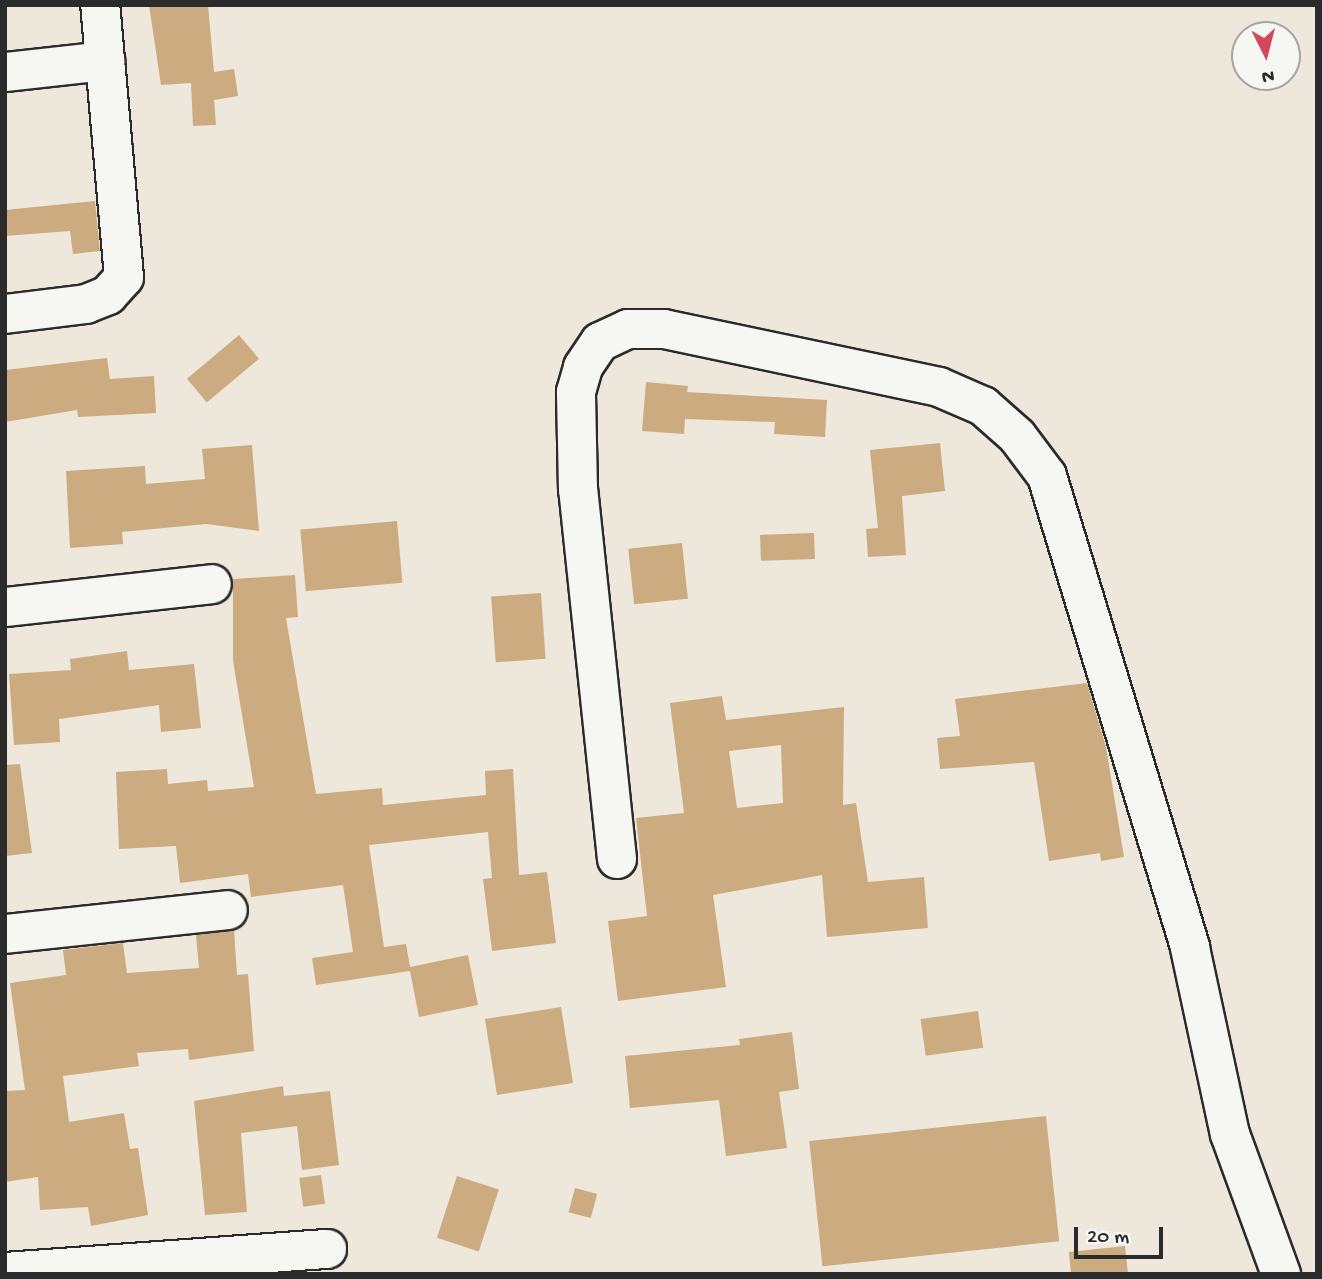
<!DOCTYPE html>
<html>
<head>
<meta charset="utf-8">
<style>
  body { margin:0 }
  #map { position:relative; width:1322px; height:1279px; overflow:hidden; background:#eee7db; font-family:"Gochi Hand",sans-serif }
  div>[style] { position:absolute }
  .building>* { inset:0; background:#cdab80; transform-origin:0 0 }
  .roads { filter:drop-shadow(2px 0 #2b2b2b) drop-shadow(-2px 0 #2b2b2b) drop-shadow(0 2px #2b2b2b) drop-shadow(0 -2px #2b2b2b) }
  .minor>* { height:38px; margin:-19px; padding:0 19px; transform-origin:19px; border-radius:19px; background:#f6f6f2 }
  span { translate:-50% -50%; white-space:nowrap; text-align:center; line-height:1.15; -webkit-text-stroke:5px #f6f6f2; paint-order:stroke }
  .frame { position:absolute; inset:0; border:7px solid #2b2b2b; pointer-events:none }
  .north { position:absolute; left:1231px; top:21px; width:70px; height:70px; box-sizing:border-box; background:#f6f6f2; border:2px solid #a5a5a2; border-radius:50%; rotate:174deg; font-size:19px; font-weight:700; line-height:28px; text-align:center; color:#2b2b2b }
  .north::after { content:''; display:block; margin:auto; width:24px; height:32px; background:#d1495b; clip-path:polygon(50% 0,100% 100%,50% 72%,0 100%) }
  .scale { position:absolute; left:1074px; top:1227px; width:89px; height:32px; box-sizing:border-box; border:4px solid #2b2b2b; border-top:0; padding-left:9px; font-size:21px; line-height:24px; white-space:nowrap; color:#2b2b2b; -webkit-text-stroke:5px #f6f6f2; paint-order:stroke }
</style>
</head>
<body>
<div id="map">
  <div class="building">
    <div style="clip-path:polygon(149px 5px,208px 5px,214px 72px,234px 69px,238px 96px,214px 100px,216px 125px,193px 126px,191px 83px,161px 85px)"></div>
    <div style="clip-path:polygon(95px 201px,100px 251px,73px 254px,70px 231px,5px 236px,5px 210px)"></div>
    <div style="left:239px;top:335px;width:31px;height:68px;rotate:50deg"></div>
    <div style="clip-path:polygon(107px 358px,110px 379px,154px 376px,156px 413px,78px 417px,77px 410px,5px 422px,5px 370px)"></div>
    <div style="clip-path:polygon(646px 382px,688px 386px,687px 392px,827px 400px,825px 437px,774px 434px,775px 422px,685px 419px,684px 434px,642px 431px)"></div>
    <div style="clip-path:polygon(940px 443px,945px 491px,902px 496px,906px 555px,868px 557px,866px 529px,878px 528px,870px 450px)"></div>
    <div style="clip-path:polygon(252px 445px,259px 531px,206px 524px,122px 532px,123px 544px,70px 548px,66px 471px,145px 466px,146px 484px,205px 479px,202px 449px)"></div>
    <div style="left:397px;top:521px;width:62px;height:97px;rotate:85deg"></div>
    <div style="left:814px;top:533px;width:26px;height:54px;rotate:88deg"></div>
    <div style="left:682px;top:543px;width:56px;height:54px;rotate:84deg"></div>
    <div style="clip-path:polygon(295px 575px,298px 617px,286px 618px,316px 794px,382px 788px,383px 805px,486px 795px,485px 771px,513px 769px,519px 875px,547px 872px,556px 943px,492px 951px,483px 879px,492px 878px,488px 832px,369px 845px,384px 947px,406px 944px,410px 967px,468px 955px,478px 1005px,419px 1017px,410px 971px,316px 985px,312px 958px,353px 952px,343px 885px,251px 897px,248px 874px,180px 883px,176px 846px,119px 849px,116px 772px,167px 769px,168px 784px,207px 780px,208px 791px,254px 787px,233px 661px,233px 579px)"></div>
    <div style="left:541px;top:593px;width:66px;height:50px;rotate:86deg"></div>
    <div style="clip-path:polygon(127px 651px,129px 670px,194px 664px,201px 728px,161px 732px,159px 705px,59px 719px,60px 742px,14px 745px,9px 674px,71px 670px,70px 659px)"></div>
    <div style="clip-path:polygon(1087px 683px,1106px 747px,1124px 857px,1101px 861px,1100px 853px,1049px 861px,1034px 762px,940px 769px,937px 738px,960px 736px,955px 699px)"></div>
    <div style="clip-path:polygon(evenodd,722px 696px,726px 720px,844px 707px,843px 805px,856px 803px,868px 882px,924px 877px,928px 928px,827px 937px,822px 875px,713px 895px,726px 987px,618px 1001px,608px 921px,647px 916px,636px 818px,684px 813px,670px 703px,722px 696px,781px 745px,783px 803px,737px 808px,729px 751px,781px 745px)"></div>
    <div style="clip-path:polygon(20px 764px,32px 853px,5px 856px,5px 765px)"></div>
    <div style="clip-path:polygon(234px 930px,237px 975px,248px 974px,254px 1051px,189px 1060px,188px 1049px,137px 1053px,139px 1066px,63px 1076px,69px 1122px,124px 1113px,130px 1149px,138px 1148px,148px 1215px,91px 1226px,88px 1207px,40px 1210px,38px 1177px,5px 1182px,5px 1091px,25px 1090px,10px 983px,66px 975px,63px 950px,123px 943px,127px 973px,199px 968px,196px 935px)"></div>
    <div style="left:561px;top:1007px;width:77px;height:77px;rotate:81deg"></div>
    <div style="left:978px;top:1011px;width:37px;height:58px;rotate:82deg"></div>
    <div style="clip-path:polygon(792px 1032px,799px 1089px,779px 1092px,787px 1148px,726px 1156px,719px 1100px,630px 1108px,625px 1056px,740px 1045px,739px 1039px)"></div>
    <div style="clip-path:polygon(283px 1086px,284px 1096px,330px 1091px,339px 1165px,302px 1170px,297px 1126px,241px 1133px,247px 1212px,205px 1215px,194px 1101px)"></div>
    <div style="left:1046px;top:1116px;width:126px;height:238px;rotate:84deg"></div>
    <div style="left:321px;top:1175px;width:29px;height:22px;rotate:82deg"></div>
    <div style="left:457px;top:1176px;width:44px;height:65px;rotate:18deg"></div>
    <div style="left:575px;top:1188px;width:23px;height:25px;rotate:15deg"></div>
    <div style="clip-path:polygon(1125px 1246px,1128px 1274px,1071px 1274px,1069px 1252px)"></div>
  </div>
  <div class="roads">
    <div class="minor">
      <div style="left:5px;top:72px;width:101px;rotate:-6.3deg"></div>
      <div style="left:5px;top:314px;width:82px;rotate:-7deg"></div>
      <div style="left:86px;top:304px;width:24px;rotate:-22deg"></div>
      <div style="left:108px;top:295px;width:24px;rotate:-48deg"></div>
      <div style="left:124px;top:277px;width:273px;rotate:-95deg"></div>
      <div style="left:5px;top:607px;width:208px;rotate:-6.3deg"></div>
      <div style="left:617px;top:859px;width:371px;rotate:-96deg"></div>
      <div style="left:578px;top:490px;width:98px;rotate:-91.2deg"></div>
      <div style="left:576px;top:392px;width:26px;rotate:-74deg"></div>
      <div style="left:583px;top:367px;width:30px;rotate:-56deg"></div>
      <div style="left:600px;top:342px;width:31px;rotate:-25deg"></div>
      <div style="left:628px;top:329px;width:36px"></div>
      <div style="left:664px;top:329px;width:281px;rotate:11.9deg"></div>
      <div style="left:939px;top:387px;width:48px;rotate:23.4deg"></div>
      <div style="left:983px;top:406px;width:45px;rotate:41.4deg"></div>
      <div style="left:1017px;top:436px;width:50px;rotate:53.1deg"></div>
      <div style="left:1047px;top:476px;width:493px;rotate:73.1deg"></div>
      <div style="left:1190px;top:948px;width:190px;rotate:77.9deg"></div>
      <div style="left:1230px;top:1134px;width:149px;rotate:70deg"></div>
      <div style="left:5px;top:934px;width:224px;rotate:-6.1deg"></div>
      <div style="left:5px;top:1272px;width:323px;rotate:-4.1deg"></div>
    </div>
  </div>
  <div class="frame"></div>
  <div class="north">N</div>
  <div class="scale">20 m</div>
</div>
</body>
</html>
